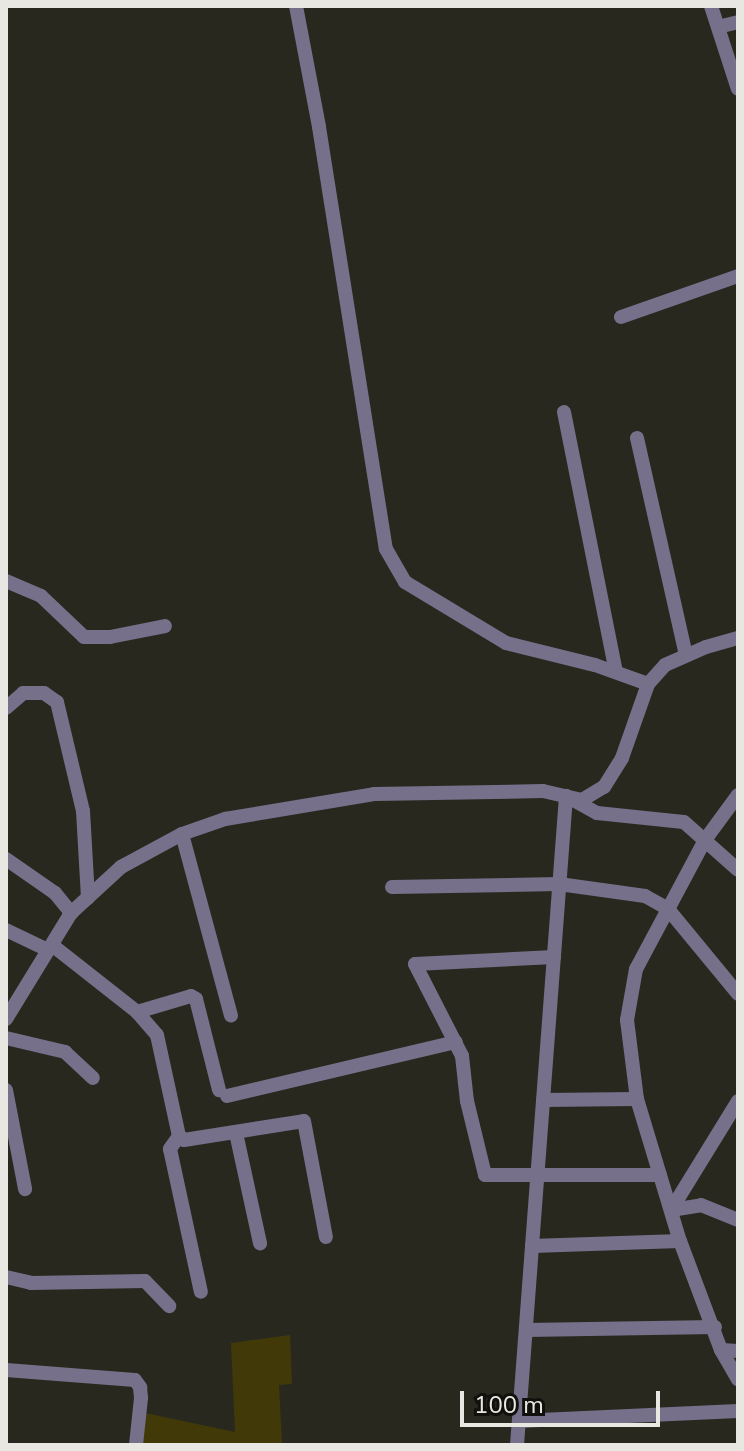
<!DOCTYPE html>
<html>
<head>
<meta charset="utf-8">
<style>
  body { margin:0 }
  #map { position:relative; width:744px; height:1451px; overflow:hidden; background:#29281e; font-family:"Nunito Sans",sans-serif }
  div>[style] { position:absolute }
  .green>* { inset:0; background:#413a08 }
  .street>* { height:14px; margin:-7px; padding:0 7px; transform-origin:7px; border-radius:7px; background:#77708b }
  span { translate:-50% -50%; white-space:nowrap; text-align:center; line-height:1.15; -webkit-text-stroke:6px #11100c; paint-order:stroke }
  .frame { position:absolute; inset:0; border:8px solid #e8e7e1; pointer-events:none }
  .scale { position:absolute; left:460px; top:1391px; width:200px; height:36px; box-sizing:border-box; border:4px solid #e8e7e1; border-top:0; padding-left:10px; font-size:24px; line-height:28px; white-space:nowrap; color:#e8e7e1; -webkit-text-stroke:6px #11100c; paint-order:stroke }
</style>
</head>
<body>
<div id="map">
  <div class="green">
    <div style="clip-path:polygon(290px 1335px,292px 1384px,279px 1385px,282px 1445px,141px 1445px,145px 1413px,235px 1432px,231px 1343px)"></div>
  </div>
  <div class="street">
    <div style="left:296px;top:6px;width:123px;rotate:79.2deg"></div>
    <div style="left:319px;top:127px;width:427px;rotate:81deg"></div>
    <div style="left:386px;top:549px;width:38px;rotate:60deg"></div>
    <div style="left:405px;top:582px;width:118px;rotate:31.1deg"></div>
    <div style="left:506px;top:643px;width:92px;rotate:13.9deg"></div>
    <div style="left:595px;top:665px;width:56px;rotate:19.7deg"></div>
    <div style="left:711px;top:6px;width:87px;rotate:72deg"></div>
    <div style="left:718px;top:27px;width:21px;rotate:-14deg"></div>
    <div style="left:621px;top:317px;width:124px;rotate:-19.3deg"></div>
    <div style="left:564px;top:412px;width:265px;rotate:78.7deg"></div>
    <div style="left:637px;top:438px;width:223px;rotate:77.3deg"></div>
    <div style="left:6px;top:581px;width:38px;rotate:23deg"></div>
    <div style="left:41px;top:596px;width:59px;rotate:43.6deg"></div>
    <div style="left:84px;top:637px;width:26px"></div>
    <div style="left:110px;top:637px;width:56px;rotate:-11.3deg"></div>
    <div style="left:6px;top:708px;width:23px;rotate:-41deg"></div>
    <div style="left:23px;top:693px;width:21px"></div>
    <div style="left:44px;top:693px;width:16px;rotate:35deg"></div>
    <div style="left:57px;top:702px;width:112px;rotate:76.6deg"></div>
    <div style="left:83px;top:811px;width:87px;rotate:86.7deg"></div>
    <div style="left:738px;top:795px;width:56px;rotate:126.3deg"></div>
    <div style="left:705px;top:840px;width:146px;rotate:118.1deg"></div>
    <div style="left:636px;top:969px;width:52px;rotate:100deg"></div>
    <div style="left:627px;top:1020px;width:80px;rotate:82.8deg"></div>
    <div style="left:637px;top:1099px;width:148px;rotate:73.2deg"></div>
    <div style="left:680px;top:1241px;width:116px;rotate:69.4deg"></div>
    <div style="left:721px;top:1350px;width:34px;rotate:60deg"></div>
    <div style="left:182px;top:834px;width:188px;rotate:74.9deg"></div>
    <div style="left:6px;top:859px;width:60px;rotate:34.8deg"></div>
    <div style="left:55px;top:893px;width:26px;rotate:51deg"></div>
    <div style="left:392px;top:887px;width:167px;rotate:-1deg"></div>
    <div style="left:559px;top:884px;width:87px;rotate:7.9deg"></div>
    <div style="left:645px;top:896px;width:26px;rotate:29deg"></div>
    <div style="left:668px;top:909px;width:110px;rotate:50.5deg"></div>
    <div style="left:6px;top:930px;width:47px;rotate:25.5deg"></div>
    <div style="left:52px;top:945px;width:108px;rotate:38.2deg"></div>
    <div style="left:137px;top:1012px;width:30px;rotate:49deg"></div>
    <div style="left:157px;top:1035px;width:103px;rotate:77.7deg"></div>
    <div style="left:179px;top:1136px;width:6px;rotate:39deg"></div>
    <div style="left:184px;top:1140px;width:121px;rotate:-9deg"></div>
    <div style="left:304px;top:1121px;width:118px;rotate:79.3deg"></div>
    <div style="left:554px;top:957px;width:139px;rotate:177.1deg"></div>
    <div style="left:415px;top:964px;width:103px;rotate:62.9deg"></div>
    <div style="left:462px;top:1056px;width:45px;rotate:83.7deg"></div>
    <div style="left:467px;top:1101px;width:76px;rotate:76.3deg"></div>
    <div style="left:485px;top:1175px;width:175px"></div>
    <div style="left:137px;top:1012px;width:56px;rotate:-16.5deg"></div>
    <div style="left:191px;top:996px;width:6px;rotate:31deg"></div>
    <div style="left:196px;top:999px;width:94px;rotate:75.8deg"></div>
    <div style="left:6px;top:1019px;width:124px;rotate:-58.5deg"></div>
    <div style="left:71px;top:913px;width:68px;rotate:-42.6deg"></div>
    <div style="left:121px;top:867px;width:69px;rotate:-28.4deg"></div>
    <div style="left:182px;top:834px;width:46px;rotate:-19.2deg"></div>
    <div style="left:225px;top:819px;width:151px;rotate:-9.5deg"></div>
    <div style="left:374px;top:794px;width:169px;rotate:-1deg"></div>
    <div style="left:543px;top:791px;width:40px;rotate:13deg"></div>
    <div style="left:582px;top:800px;width:26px;rotate:-31deg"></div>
    <div style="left:604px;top:787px;width:34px;rotate:-58deg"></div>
    <div style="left:622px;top:758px;width:78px;rotate:-70.6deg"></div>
    <div style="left:648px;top:684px;width:25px;rotate:-48deg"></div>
    <div style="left:665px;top:665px;width:45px;rotate:-23.7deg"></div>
    <div style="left:706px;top:647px;width:33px;rotate:-16deg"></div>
    <div style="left:6px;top:1038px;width:61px;rotate:13.3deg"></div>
    <div style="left:65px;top:1052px;width:38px;rotate:43deg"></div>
    <div style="left:6px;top:1090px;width:101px;rotate:79.1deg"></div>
    <div style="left:227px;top:1096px;width:235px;rotate:-13.3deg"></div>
    <div style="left:543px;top:1100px;width:94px;rotate:-0.6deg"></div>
    <div style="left:236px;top:1133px;width:113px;rotate:77.7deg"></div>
    <div style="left:179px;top:1136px;width:16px;rotate:125deg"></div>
    <div style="left:170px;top:1149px;width:146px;rotate:77.8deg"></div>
    <div style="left:671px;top:1210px;width:128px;rotate:-58.4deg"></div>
    <div style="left:671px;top:1210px;width:30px;rotate:-9deg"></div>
    <div style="left:701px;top:1205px;width:40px;rotate:22deg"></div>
    <div style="left:532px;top:1246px;width:148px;rotate:-1.9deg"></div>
    <div style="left:6px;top:1277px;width:26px;rotate:13deg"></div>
    <div style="left:31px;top:1283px;width:114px;rotate:-1deg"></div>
    <div style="left:145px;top:1281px;width:35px;rotate:46deg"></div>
    <div style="left:526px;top:1330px;width:189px;rotate:-0.9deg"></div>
    <div style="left:721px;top:1350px;width:17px;rotate:3deg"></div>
    <div style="left:6px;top:1370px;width:129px;rotate:4.4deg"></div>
    <div style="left:135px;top:1380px;width:9px;rotate:54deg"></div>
    <div style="left:140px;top:1387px;width:11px;rotate:85deg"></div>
    <div style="left:141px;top:1398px;width:47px;rotate:96.1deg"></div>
    <div style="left:519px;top:1421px;width:219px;rotate:-2.6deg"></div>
    <div style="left:517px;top:1445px;width:651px;rotate:-85.68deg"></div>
    <div style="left:566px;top:796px;width:35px;rotate:29deg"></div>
    <div style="left:597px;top:813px;width:87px;rotate:5.9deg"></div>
    <div style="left:684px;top:822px;width:72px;rotate:41.6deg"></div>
  </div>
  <div class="frame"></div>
  <div class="scale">100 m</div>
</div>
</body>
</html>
